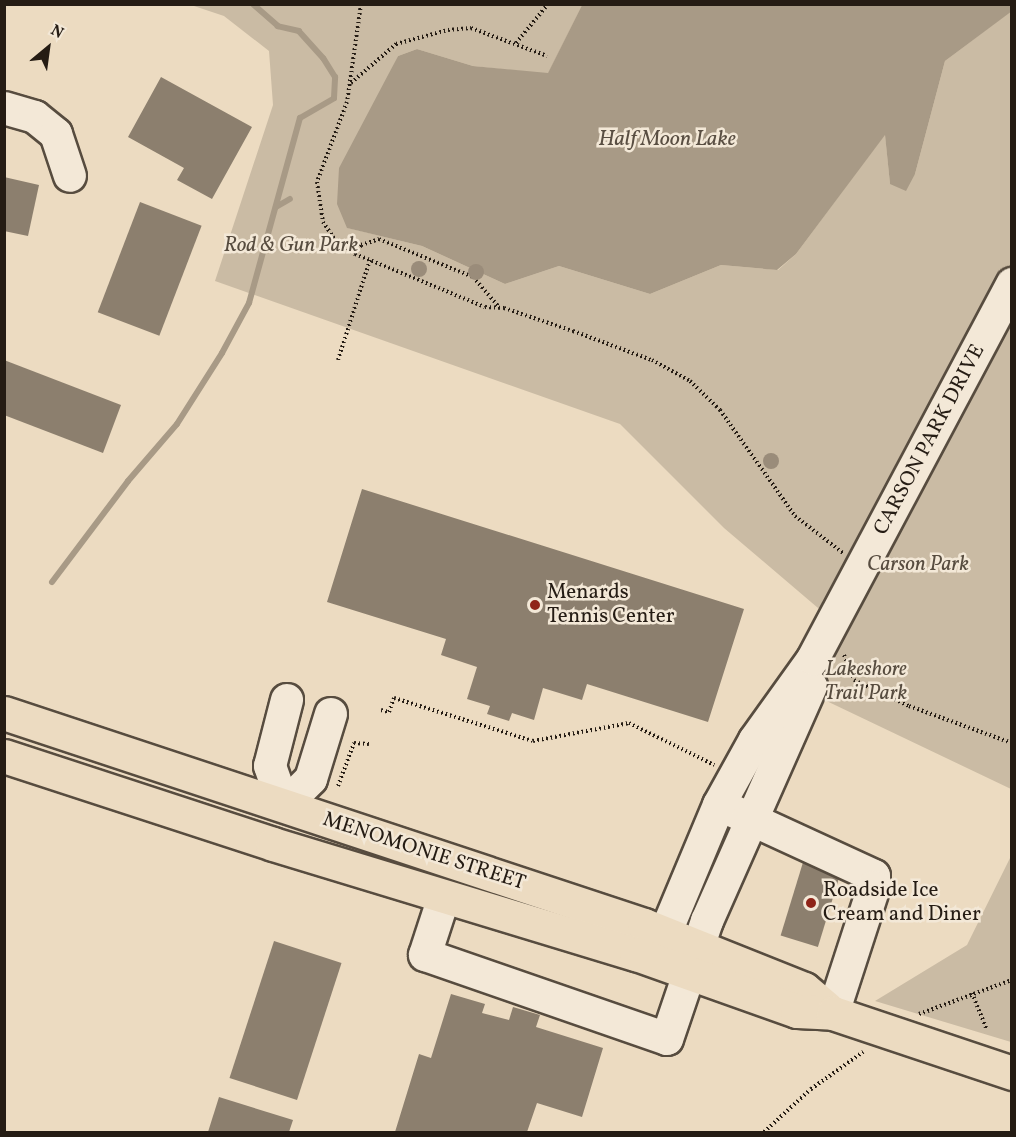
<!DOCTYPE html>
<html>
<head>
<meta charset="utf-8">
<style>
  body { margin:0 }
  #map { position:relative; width:1016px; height:1137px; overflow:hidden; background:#ecdbc1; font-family:Vollkorn,serif }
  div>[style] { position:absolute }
  .green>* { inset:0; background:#cabba4 }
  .water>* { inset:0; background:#a89a86 }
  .stream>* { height:6px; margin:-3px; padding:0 3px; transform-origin:3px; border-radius:3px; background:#a89a86 }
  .building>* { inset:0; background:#8c7f6e; transform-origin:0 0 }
  .path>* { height:4px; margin-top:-2px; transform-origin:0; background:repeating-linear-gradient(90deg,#251c14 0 1.5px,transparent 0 4.5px) }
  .roads { filter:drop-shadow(2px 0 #574c3f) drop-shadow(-2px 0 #574c3f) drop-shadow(0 2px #574c3f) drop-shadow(0 -2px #574c3f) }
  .minor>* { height:32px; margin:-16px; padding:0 16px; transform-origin:16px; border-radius:16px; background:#f3e8d7 }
  .major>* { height:33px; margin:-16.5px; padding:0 16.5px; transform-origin:16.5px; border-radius:16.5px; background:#ecdbc1 }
  .trees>* { width:16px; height:16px; margin:-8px; border-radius:50%; background:#9a8c7a }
  .dots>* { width:16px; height:16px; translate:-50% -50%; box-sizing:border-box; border:3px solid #f3e8d7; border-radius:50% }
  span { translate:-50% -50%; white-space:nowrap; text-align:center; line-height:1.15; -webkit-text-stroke:5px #f3e8d7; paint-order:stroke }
  .park-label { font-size:21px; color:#574c3f; font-style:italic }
  .street-label { font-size:21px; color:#251c14 }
  .poi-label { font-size:21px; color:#251c14 }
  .left { translate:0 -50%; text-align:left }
  .water-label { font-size:22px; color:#594e42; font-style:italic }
  .frame { position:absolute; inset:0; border:6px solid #251c14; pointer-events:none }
  .north { position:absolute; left:18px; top:18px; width:60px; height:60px; -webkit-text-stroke:4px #f3e8d7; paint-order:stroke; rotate:29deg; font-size:16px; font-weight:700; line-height:24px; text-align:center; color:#251c14 }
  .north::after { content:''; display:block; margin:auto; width:21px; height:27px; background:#251c14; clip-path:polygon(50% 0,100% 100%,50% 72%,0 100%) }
</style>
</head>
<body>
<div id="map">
  <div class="green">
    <div style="clip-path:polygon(191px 5px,582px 5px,548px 74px,473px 66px,417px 49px,398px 56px,381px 91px,348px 228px,422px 246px,505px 284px,559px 266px,650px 294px,721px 265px,778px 270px,796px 254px,885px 134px,890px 184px,915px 174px,945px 61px,1011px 11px,1011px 789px,814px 695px,845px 631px,724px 528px,620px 424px,215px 281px,273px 105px,269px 51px,224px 16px)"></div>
    <div style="clip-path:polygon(1011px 856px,1011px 1042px,875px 1001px,967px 945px)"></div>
  </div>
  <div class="water">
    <div style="clip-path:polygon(582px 5px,1011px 4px,1012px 11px,945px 61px,915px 174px,906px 191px,890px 184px,885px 135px,796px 254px,777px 270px,721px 265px,650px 294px,559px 266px,505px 284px,422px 246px,347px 228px,337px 204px,339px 168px,398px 56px,417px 49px,473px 66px,548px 73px)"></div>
  </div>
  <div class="stream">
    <div style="left:276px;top:207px;width:16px;rotate:-30deg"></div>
    <div style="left:52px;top:582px;width:126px;rotate:-53deg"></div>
    <div style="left:128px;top:481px;width:75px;rotate:-49.3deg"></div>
    <div style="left:177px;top:424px;width:84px;rotate:-57.6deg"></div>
    <div style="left:222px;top:353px;width:57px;rotate:-61.6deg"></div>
    <div style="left:249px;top:303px;width:192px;rotate:-74.6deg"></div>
    <div style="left:300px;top:118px;width:39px;rotate:-30deg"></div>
    <div style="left:334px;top:98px;width:21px;rotate:-87deg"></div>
    <div style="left:335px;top:77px;width:22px;rotate:-122deg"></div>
    <div style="left:323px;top:58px;width:36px;rotate:-132deg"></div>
    <div style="left:299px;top:31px;width:22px;rotate:-167deg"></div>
    <div style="left:278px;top:26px;width:33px;rotate:-139deg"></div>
  </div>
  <div class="building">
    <div style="clip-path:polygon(161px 77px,252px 127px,212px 199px,177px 180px,184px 168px,128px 137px)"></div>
    <div style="clip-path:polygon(4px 177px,39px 185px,28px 236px,4px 231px)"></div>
    <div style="left:140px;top:202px;width:66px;height:118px;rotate:21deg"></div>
    <div style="clip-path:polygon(4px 360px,121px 405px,103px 453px,4px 415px)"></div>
    <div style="clip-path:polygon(362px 489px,744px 609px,708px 722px,587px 684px,582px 700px,543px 688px,534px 720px,512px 713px,509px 721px,487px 714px,490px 706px,467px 699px,477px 667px,441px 655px,446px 639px,327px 602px)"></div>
    <div style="left:804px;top:859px;width:39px;height:80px;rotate:17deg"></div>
    <div style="left:274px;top:941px;width:71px;height:144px;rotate:18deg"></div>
    <div style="clip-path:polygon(451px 994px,485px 1004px,482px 1013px,509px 1020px,513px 1007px,540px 1015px,536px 1027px,603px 1048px,582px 1117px,537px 1103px,527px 1132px,395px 1132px,419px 1054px,431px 1058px)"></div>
    <div style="clip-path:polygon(219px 1097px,293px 1120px,289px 1132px,208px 1132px)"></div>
  </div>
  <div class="path">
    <div style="left:361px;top:4px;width:99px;rotate:98.1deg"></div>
    <div style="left:347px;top:102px;width:85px;rotate:110.6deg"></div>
    <div style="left:317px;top:182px;width:40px;rotate:81.5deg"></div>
    <div style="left:323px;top:222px;width:18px;rotate:56deg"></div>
    <div style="left:333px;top:237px;width:28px;rotate:38deg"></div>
    <div style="left:355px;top:254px;width:140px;rotate:22.2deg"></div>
    <div style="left:485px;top:307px;width:19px;rotate:3deg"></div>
    <div style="left:504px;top:308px;width:73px;rotate:18.4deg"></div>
    <div style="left:573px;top:331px;width:84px;rotate:20.2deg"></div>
    <div style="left:652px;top:360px;width:43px;rotate:28.9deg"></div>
    <div style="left:690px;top:381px;width:42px;rotate:44deg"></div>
    <div style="left:720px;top:410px;width:130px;rotate:54.7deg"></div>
    <div style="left:795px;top:516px;width:61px;rotate:37.6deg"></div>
    <div style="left:516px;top:43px;width:50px;rotate:-50.6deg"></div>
    <div style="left:351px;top:83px;width:60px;rotate:-40.9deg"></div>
    <div style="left:396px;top:44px;width:54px;rotate:-15.1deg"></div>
    <div style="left:448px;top:30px;width:23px;rotate:-5deg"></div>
    <div style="left:471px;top:28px;width:81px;rotate:20.2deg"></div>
    <div style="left:355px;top:254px;width:11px;rotate:-56deg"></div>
    <div style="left:361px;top:245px;width:19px;rotate:-18deg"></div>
    <div style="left:379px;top:239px;width:101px;rotate:22deg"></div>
    <div style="left:473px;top:277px;width:40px;rotate:49deg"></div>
    <div style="left:338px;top:360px;width:105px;rotate:-72.3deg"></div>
    <div style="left:844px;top:655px;width:27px;rotate:68deg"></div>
    <div style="left:854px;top:680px;width:61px;rotate:25.3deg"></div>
    <div style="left:909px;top:706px;width:109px;rotate:19.8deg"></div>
    <div style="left:381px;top:710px;width:8px;rotate:14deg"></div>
    <div style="left:389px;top:712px;width:15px;rotate:-70deg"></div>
    <div style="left:394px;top:698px;width:145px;rotate:17.2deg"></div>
    <div style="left:533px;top:741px;width:98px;rotate:-10.6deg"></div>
    <div style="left:629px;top:723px;width:95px;rotate:26.3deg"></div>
    <div style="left:338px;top:786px;width:46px;rotate:-69.6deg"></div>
    <div style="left:354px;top:743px;width:15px;rotate:4deg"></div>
    <div style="left:972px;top:993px;width:38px;rotate:68deg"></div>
    <div style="left:919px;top:1014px;width:99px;rotate:-20.1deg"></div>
    <div style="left:764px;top:1132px;width:64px;rotate:-42.5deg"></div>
    <div style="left:811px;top:1089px;width:64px;rotate:-35.4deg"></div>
  </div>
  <div class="roads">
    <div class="minor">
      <div style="left:4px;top:108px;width:32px;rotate:16deg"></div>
      <div style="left:35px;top:117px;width:27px;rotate:39deg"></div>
      <div style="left:56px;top:134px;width:44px;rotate:71.6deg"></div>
      <div style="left:287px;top:700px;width:68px;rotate:104.4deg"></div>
      <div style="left:270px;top:766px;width:42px;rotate:70.7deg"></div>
      <div style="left:284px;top:806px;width:38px;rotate:-45deg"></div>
      <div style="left:311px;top:779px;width:68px;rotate:-72.9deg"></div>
      <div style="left:733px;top:811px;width:155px;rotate:24.7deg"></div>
      <div style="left:874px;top:876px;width:11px;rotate:90deg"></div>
      <div style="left:874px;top:887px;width:133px;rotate:108deg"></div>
      <div style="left:444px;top:897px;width:61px;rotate:108.1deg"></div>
      <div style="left:425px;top:955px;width:256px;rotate:19.1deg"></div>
      <div style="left:667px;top:1039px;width:125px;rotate:-71.3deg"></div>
      <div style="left:707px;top:921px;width:257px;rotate:-66.1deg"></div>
      <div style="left:655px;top:958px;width:166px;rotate:-67.3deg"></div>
      <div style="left:719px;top:805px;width:74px;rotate:-61deg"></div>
      <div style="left:755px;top:740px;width:100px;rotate:-54.4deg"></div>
      <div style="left:813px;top:659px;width:425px;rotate:-62deg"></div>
    </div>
    <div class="major">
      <div style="left:4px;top:713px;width:674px;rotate:18.33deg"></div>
      <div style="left:644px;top:925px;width:172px;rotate:21.8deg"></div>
      <div style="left:804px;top:989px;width:30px;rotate:40deg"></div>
      <div style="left:4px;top:756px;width:283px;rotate:18.1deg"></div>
      <div style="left:273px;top:844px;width:379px;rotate:16.9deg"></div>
      <div style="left:636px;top:954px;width:171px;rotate:19.5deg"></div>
      <div style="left:797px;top:1011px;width:36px;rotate:3deg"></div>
      <div style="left:833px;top:1013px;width:189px;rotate:18.5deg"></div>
    </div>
  </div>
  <div class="trees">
    <div style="left:419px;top:269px"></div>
    <div style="left:476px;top:272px"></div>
    <div style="left:771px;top:461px"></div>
  </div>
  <div class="dots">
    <div style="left:535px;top:605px;background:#8f2418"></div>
    <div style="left:811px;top:903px;background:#8f2418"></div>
  </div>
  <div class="park-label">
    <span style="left:291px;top:246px">Rod &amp; Gun Park</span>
    <span style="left:918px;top:565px">Carson Park</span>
    <span style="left:866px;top:682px">Lakeshore<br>Trail Park</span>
  </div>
  <div class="street-label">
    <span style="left:930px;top:440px;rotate:-62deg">CARSON PARK DRIVE</span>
    <span style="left:424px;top:852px;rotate:18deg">MENOMONIE STREET</span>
  </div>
  <div class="poi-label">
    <span class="left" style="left:547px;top:605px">Menards<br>Tennis Center</span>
    <span class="left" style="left:823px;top:903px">Roadside Ice<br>Cream and Diner</span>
  </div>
  <div class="water-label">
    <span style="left:667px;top:140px">Half Moon Lake</span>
  </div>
  <div class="frame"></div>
  <div class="north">N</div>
</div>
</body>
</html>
